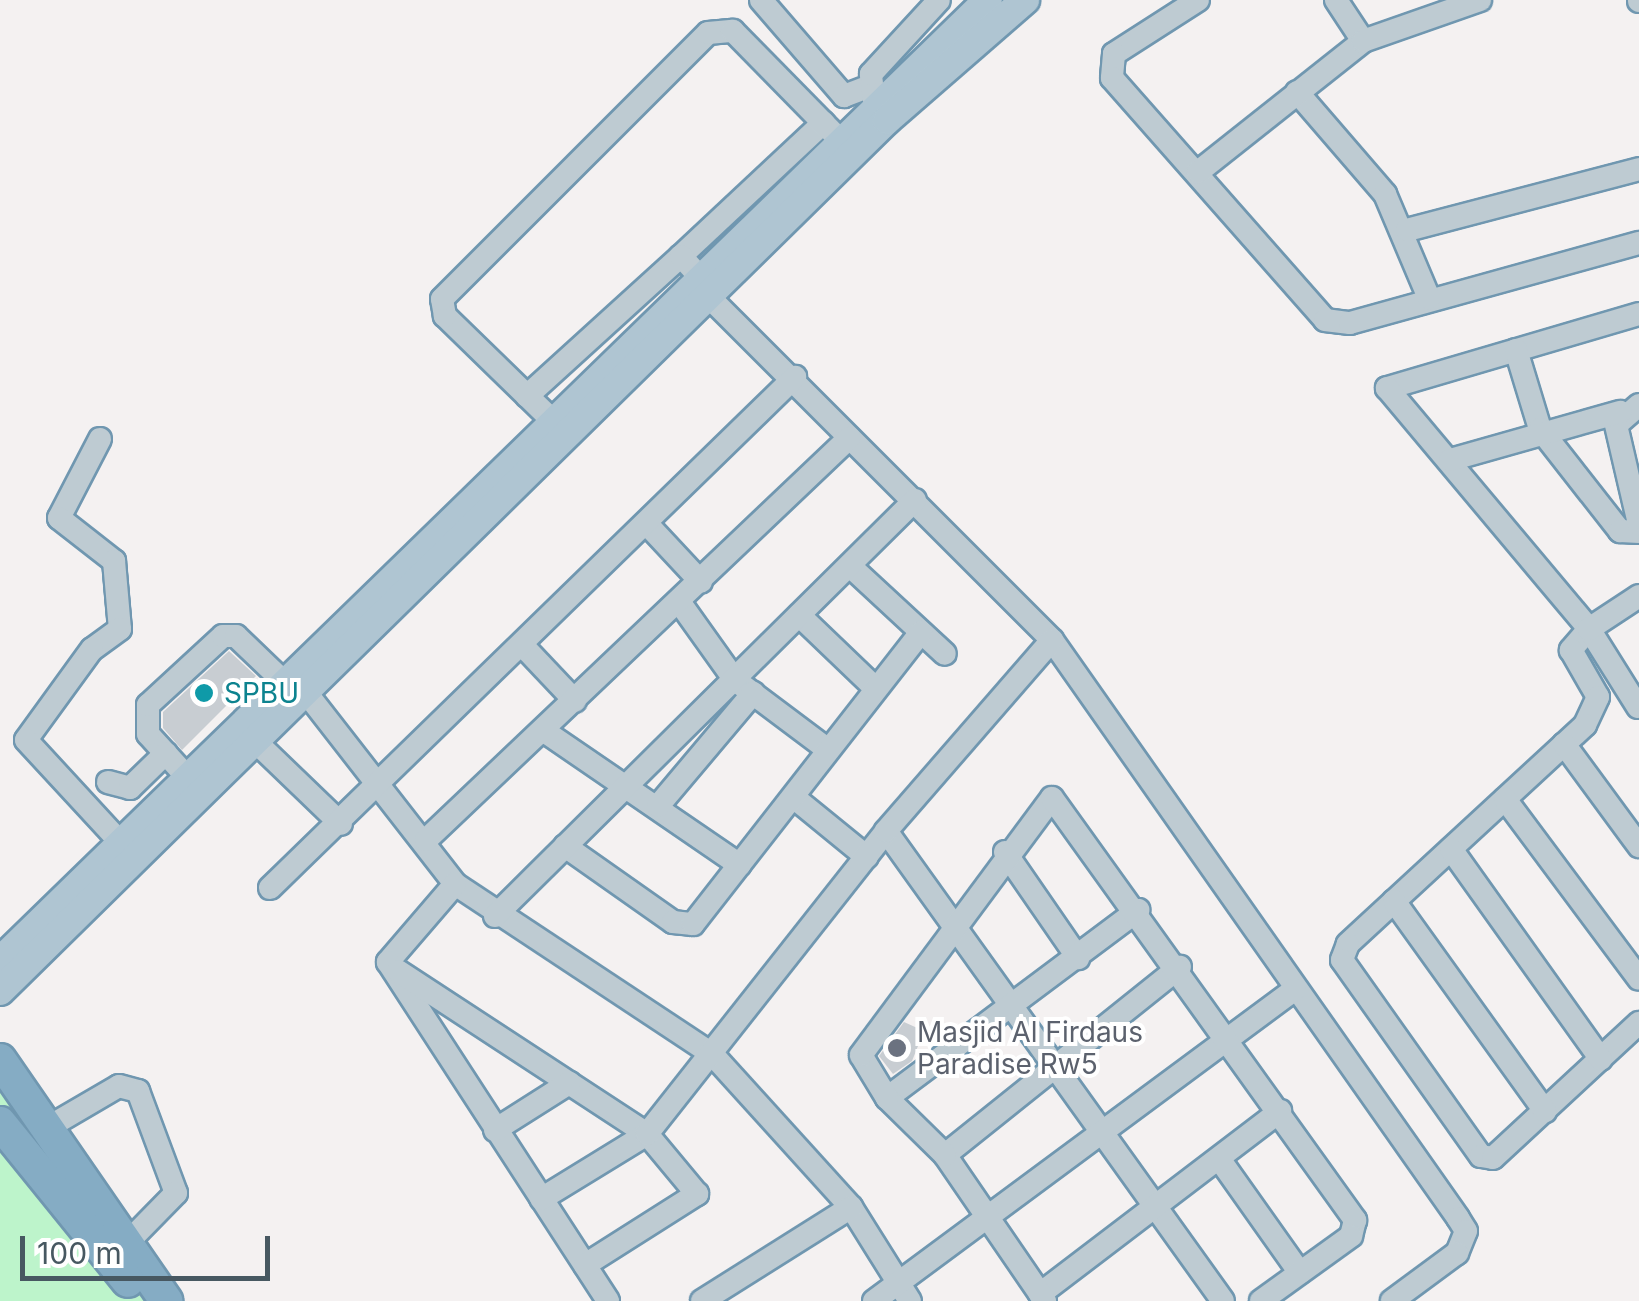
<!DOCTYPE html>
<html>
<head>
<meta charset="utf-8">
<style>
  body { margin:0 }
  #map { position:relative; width:1639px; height:1301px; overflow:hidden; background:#f4f1f1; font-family:Inter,sans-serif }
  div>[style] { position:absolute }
  .green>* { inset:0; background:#bdf4cb }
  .building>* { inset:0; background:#c8cdd2 }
  .roads { filter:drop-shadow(2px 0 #7097b0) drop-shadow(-2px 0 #7097b0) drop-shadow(0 2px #7097b0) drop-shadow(0 -2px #7097b0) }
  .minor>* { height:22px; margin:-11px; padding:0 11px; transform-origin:11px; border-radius:11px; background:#becbd2 }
  .major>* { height:28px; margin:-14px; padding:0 14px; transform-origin:14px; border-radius:14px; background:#afc5d2 }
  .highway>* { height:32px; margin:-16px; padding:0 16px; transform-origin:16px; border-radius:16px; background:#85acc4 }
  .dots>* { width:28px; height:28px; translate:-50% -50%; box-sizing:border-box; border:5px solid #fff; border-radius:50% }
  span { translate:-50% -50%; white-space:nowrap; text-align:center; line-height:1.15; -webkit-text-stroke:8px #fff; paint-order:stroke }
  .culture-label { font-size:28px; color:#0d838f }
  .left { translate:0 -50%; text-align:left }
  .worship-label { font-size:28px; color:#5b616d }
  .scale { position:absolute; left:20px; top:1236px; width:250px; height:45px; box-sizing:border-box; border:5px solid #475861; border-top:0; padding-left:12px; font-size:30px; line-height:35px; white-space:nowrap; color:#475861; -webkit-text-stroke:8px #fff; paint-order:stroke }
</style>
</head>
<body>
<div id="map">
  <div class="green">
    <div style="clip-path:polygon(0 1092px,140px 1291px,147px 1301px,0 1301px)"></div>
  </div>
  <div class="building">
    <div style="clip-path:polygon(229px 651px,256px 676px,182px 750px,163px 728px,163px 712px)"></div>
    <div style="clip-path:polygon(904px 1022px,924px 1031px,912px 1061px,893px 1074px,879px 1056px)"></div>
  </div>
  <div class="roads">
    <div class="minor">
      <div style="left:761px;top:0;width:127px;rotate:49.2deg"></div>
      <div style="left:844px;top:96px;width:26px;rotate:-21deg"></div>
      <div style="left:1198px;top:0;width:100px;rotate:147.3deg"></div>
      <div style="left:1114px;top:54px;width:24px;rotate:95deg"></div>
      <div style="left:1112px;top:78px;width:322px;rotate:48.6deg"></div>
      <div style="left:1325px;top:320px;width:25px;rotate:7deg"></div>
      <div style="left:1350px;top:323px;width:300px;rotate:-15.5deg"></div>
      <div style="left:1336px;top:0;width:49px;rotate:56.6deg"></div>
      <div style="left:1639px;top:0;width:1px;rotate:90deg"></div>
      <div style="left:1297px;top:92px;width:135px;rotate:49.2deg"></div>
      <div style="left:1385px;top:194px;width:113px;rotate:67.1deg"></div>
      <div style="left:874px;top:100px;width:26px;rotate:-97deg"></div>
      <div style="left:871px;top:74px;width:100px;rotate:-47.4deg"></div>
      <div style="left:1198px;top:172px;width:211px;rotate:-38.4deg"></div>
      <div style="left:1363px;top:41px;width:124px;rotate:-19.3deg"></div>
      <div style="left:1407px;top:230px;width:240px;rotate:-14.7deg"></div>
      <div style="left:681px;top:256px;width:195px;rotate:-43.1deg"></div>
      <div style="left:711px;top:299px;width:482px;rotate:45deg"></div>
      <div style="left:1052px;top:640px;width:706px;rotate:54.91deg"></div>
      <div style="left:1458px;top:1218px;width:15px;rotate:58deg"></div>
      <div style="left:1466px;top:1231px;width:24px;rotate:112deg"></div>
      <div style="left:1457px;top:1253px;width:81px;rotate:143.6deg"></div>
      <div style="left:1639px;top:314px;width:263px;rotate:163.6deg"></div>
      <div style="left:1387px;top:388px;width:314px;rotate:50deg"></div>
      <div style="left:1589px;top:629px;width:28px;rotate:131deg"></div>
      <div style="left:1571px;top:650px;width:54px;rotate:60.1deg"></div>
      <div style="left:1598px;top:697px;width:31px;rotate:115deg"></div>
      <div style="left:1585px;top:725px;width:323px;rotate:137.3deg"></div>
      <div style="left:1348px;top:944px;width:17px;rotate:111deg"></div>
      <div style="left:1342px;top:960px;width:240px;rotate:54.7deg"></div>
      <div style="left:1481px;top:1156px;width:12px;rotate:9deg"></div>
      <div style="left:1493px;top:1158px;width:199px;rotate:-42.8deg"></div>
      <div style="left:1516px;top:350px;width:83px;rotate:73.1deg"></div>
      <div style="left:1540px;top:429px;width:130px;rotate:51.9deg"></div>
      <div style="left:1620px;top:531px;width:19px;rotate:3deg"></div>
      <div style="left:527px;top:396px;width:208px;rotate:-42.3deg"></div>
      <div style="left:681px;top:256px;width:28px;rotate:48deg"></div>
      <div style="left:1639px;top:405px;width:30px;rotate:139deg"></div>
      <div style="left:1616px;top:425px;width:102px;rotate:76.9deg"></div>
      <div style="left:553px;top:421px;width:151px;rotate:-135.8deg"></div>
      <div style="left:445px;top:316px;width:17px;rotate:-100deg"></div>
      <div style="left:442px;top:299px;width:376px;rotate:-45deg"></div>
      <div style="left:708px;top:33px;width:25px;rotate:-5deg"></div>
      <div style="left:733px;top:31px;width:153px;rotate:45.5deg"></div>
      <div style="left:100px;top:439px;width:89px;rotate:117.4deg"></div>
      <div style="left:59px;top:518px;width:70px;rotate:38deg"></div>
      <div style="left:114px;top:561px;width:68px;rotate:85deg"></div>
      <div style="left:120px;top:629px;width:34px;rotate:144deg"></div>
      <div style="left:92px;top:649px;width:112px;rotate:126deg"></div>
      <div style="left:26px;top:740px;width:140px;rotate:47.3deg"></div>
      <div style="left:1450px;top:460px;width:177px;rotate:-15.8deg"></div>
      <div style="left:647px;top:524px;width:79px;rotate:47deg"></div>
      <div style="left:850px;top:566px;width:129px;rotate:42.8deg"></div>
      <div style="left:680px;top:603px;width:95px;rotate:54.5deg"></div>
      <div style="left:735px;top:680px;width:115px;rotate:36.9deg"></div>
      <div style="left:799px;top:615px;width:103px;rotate:43.8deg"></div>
      <div style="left:524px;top:647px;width:74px;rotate:46.6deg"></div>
      <div style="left:308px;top:695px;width:239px;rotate:52.1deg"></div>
      <div style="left:455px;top:884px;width:310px;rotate:33.5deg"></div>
      <div style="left:713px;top:1055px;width:205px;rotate:47.8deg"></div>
      <div style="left:851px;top:1207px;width:111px;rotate:57.9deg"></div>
      <div style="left:1638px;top:707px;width:92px;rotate:-122.1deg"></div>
      <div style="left:1589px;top:629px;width:60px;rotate:-33.4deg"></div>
      <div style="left:544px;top:731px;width:237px;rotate:34.4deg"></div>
      <div style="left:258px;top:744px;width:115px;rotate:43.9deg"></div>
      <div style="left:1564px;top:744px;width:127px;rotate:53.7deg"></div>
      <div style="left:188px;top:778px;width:59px;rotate:-132.3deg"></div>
      <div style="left:148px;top:734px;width:29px;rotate:-90deg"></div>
      <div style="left:148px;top:705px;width:102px;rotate:-42.6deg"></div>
      <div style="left:223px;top:636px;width:13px"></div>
      <div style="left:236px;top:636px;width:66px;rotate:43.8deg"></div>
      <div style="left:108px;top:782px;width:23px;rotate:15deg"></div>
      <div style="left:130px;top:788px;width:50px;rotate:-44.2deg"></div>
      <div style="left:1505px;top:799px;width:224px;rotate:53.3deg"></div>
      <div style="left:797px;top:800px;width:90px;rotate:39.2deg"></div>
      <div style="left:658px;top:806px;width:148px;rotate:-49.9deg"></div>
      <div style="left:886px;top:831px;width:578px;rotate:54.36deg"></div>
      <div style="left:426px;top:840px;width:584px;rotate:-43.54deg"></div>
      <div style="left:565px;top:846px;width:132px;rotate:35.1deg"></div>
      <div style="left:673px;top:922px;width:20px;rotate:6deg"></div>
      <div style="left:693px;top:924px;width:370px;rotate:-52deg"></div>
      <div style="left:1451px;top:849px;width:258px;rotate:54.5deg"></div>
      <div style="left:1005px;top:852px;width:129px;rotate:55.4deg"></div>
      <div style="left:455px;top:884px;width:103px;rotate:130.7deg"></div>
      <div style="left:388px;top:962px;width:404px;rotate:57deg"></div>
      <div style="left:270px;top:888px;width:733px;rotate:-44.23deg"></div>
      <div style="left:1394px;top:901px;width:259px;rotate:54.3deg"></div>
      <div style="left:495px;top:916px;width:591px;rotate:-44.73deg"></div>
      <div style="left:398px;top:971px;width:298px;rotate:33.2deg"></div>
      <div style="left:647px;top:1134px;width:124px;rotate:148.5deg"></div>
      <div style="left:887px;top:1098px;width:314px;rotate:-36.8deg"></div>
      <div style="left:47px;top:1128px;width:83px;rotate:-30.3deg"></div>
      <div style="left:119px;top:1086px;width:20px;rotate:15deg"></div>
      <div style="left:138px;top:1091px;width:109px;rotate:69.6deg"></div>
      <div style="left:176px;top:1193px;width:70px;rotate:134.4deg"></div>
      <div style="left:495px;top:1130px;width:88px;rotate:-32.4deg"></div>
      <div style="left:945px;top:1155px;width:301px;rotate:-38.7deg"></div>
      <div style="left:1220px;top:1160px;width:138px;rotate:54.7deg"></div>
      <div style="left:585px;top:1265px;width:133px;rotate:-32.4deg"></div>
      <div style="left:697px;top:1194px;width:78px;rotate:-129.8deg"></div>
      <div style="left:647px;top:1134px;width:386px;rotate:-51.7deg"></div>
      <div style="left:886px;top:831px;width:253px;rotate:-49deg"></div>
      <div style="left:1040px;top:1294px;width:302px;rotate:-37.3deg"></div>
      <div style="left:702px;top:1301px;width:176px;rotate:-32.2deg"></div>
      <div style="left:874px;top:1301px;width:523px;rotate:-36.52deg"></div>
      <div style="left:1045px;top:1301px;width:177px;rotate:-124.4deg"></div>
      <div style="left:945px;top:1155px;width:81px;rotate:-135.5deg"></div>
      <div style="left:887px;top:1098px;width:50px;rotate:-121.2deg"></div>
      <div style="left:861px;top:1055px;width:320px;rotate:-53.4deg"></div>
      <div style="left:1052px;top:798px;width:520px;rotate:54.32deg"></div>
      <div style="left:1355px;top:1220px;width:16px;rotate:104deg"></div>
      <div style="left:1351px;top:1236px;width:111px;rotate:144.2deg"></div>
    </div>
    <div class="major">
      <div style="left:0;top:961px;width:1378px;rotate:-44.21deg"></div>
      <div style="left:0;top:991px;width:1243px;rotate:-44.48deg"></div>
      <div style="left:887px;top:120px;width:183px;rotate:-41deg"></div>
    </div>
    <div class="highway">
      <div style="left:0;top:1060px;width:293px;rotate:55.4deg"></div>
      <div style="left:0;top:1123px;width:203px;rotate:51deg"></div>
    </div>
  </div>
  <div class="dots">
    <div style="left:204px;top:693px;background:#0f9aa8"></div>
    <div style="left:897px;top:1048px;background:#6b7280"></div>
  </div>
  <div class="culture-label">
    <span class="left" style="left:224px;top:693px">SPBU</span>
  </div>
  <div class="worship-label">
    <span class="left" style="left:917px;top:1048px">Masjid Al Firdaus<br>Paradise Rw5</span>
  </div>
  <div class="scale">100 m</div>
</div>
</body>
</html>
